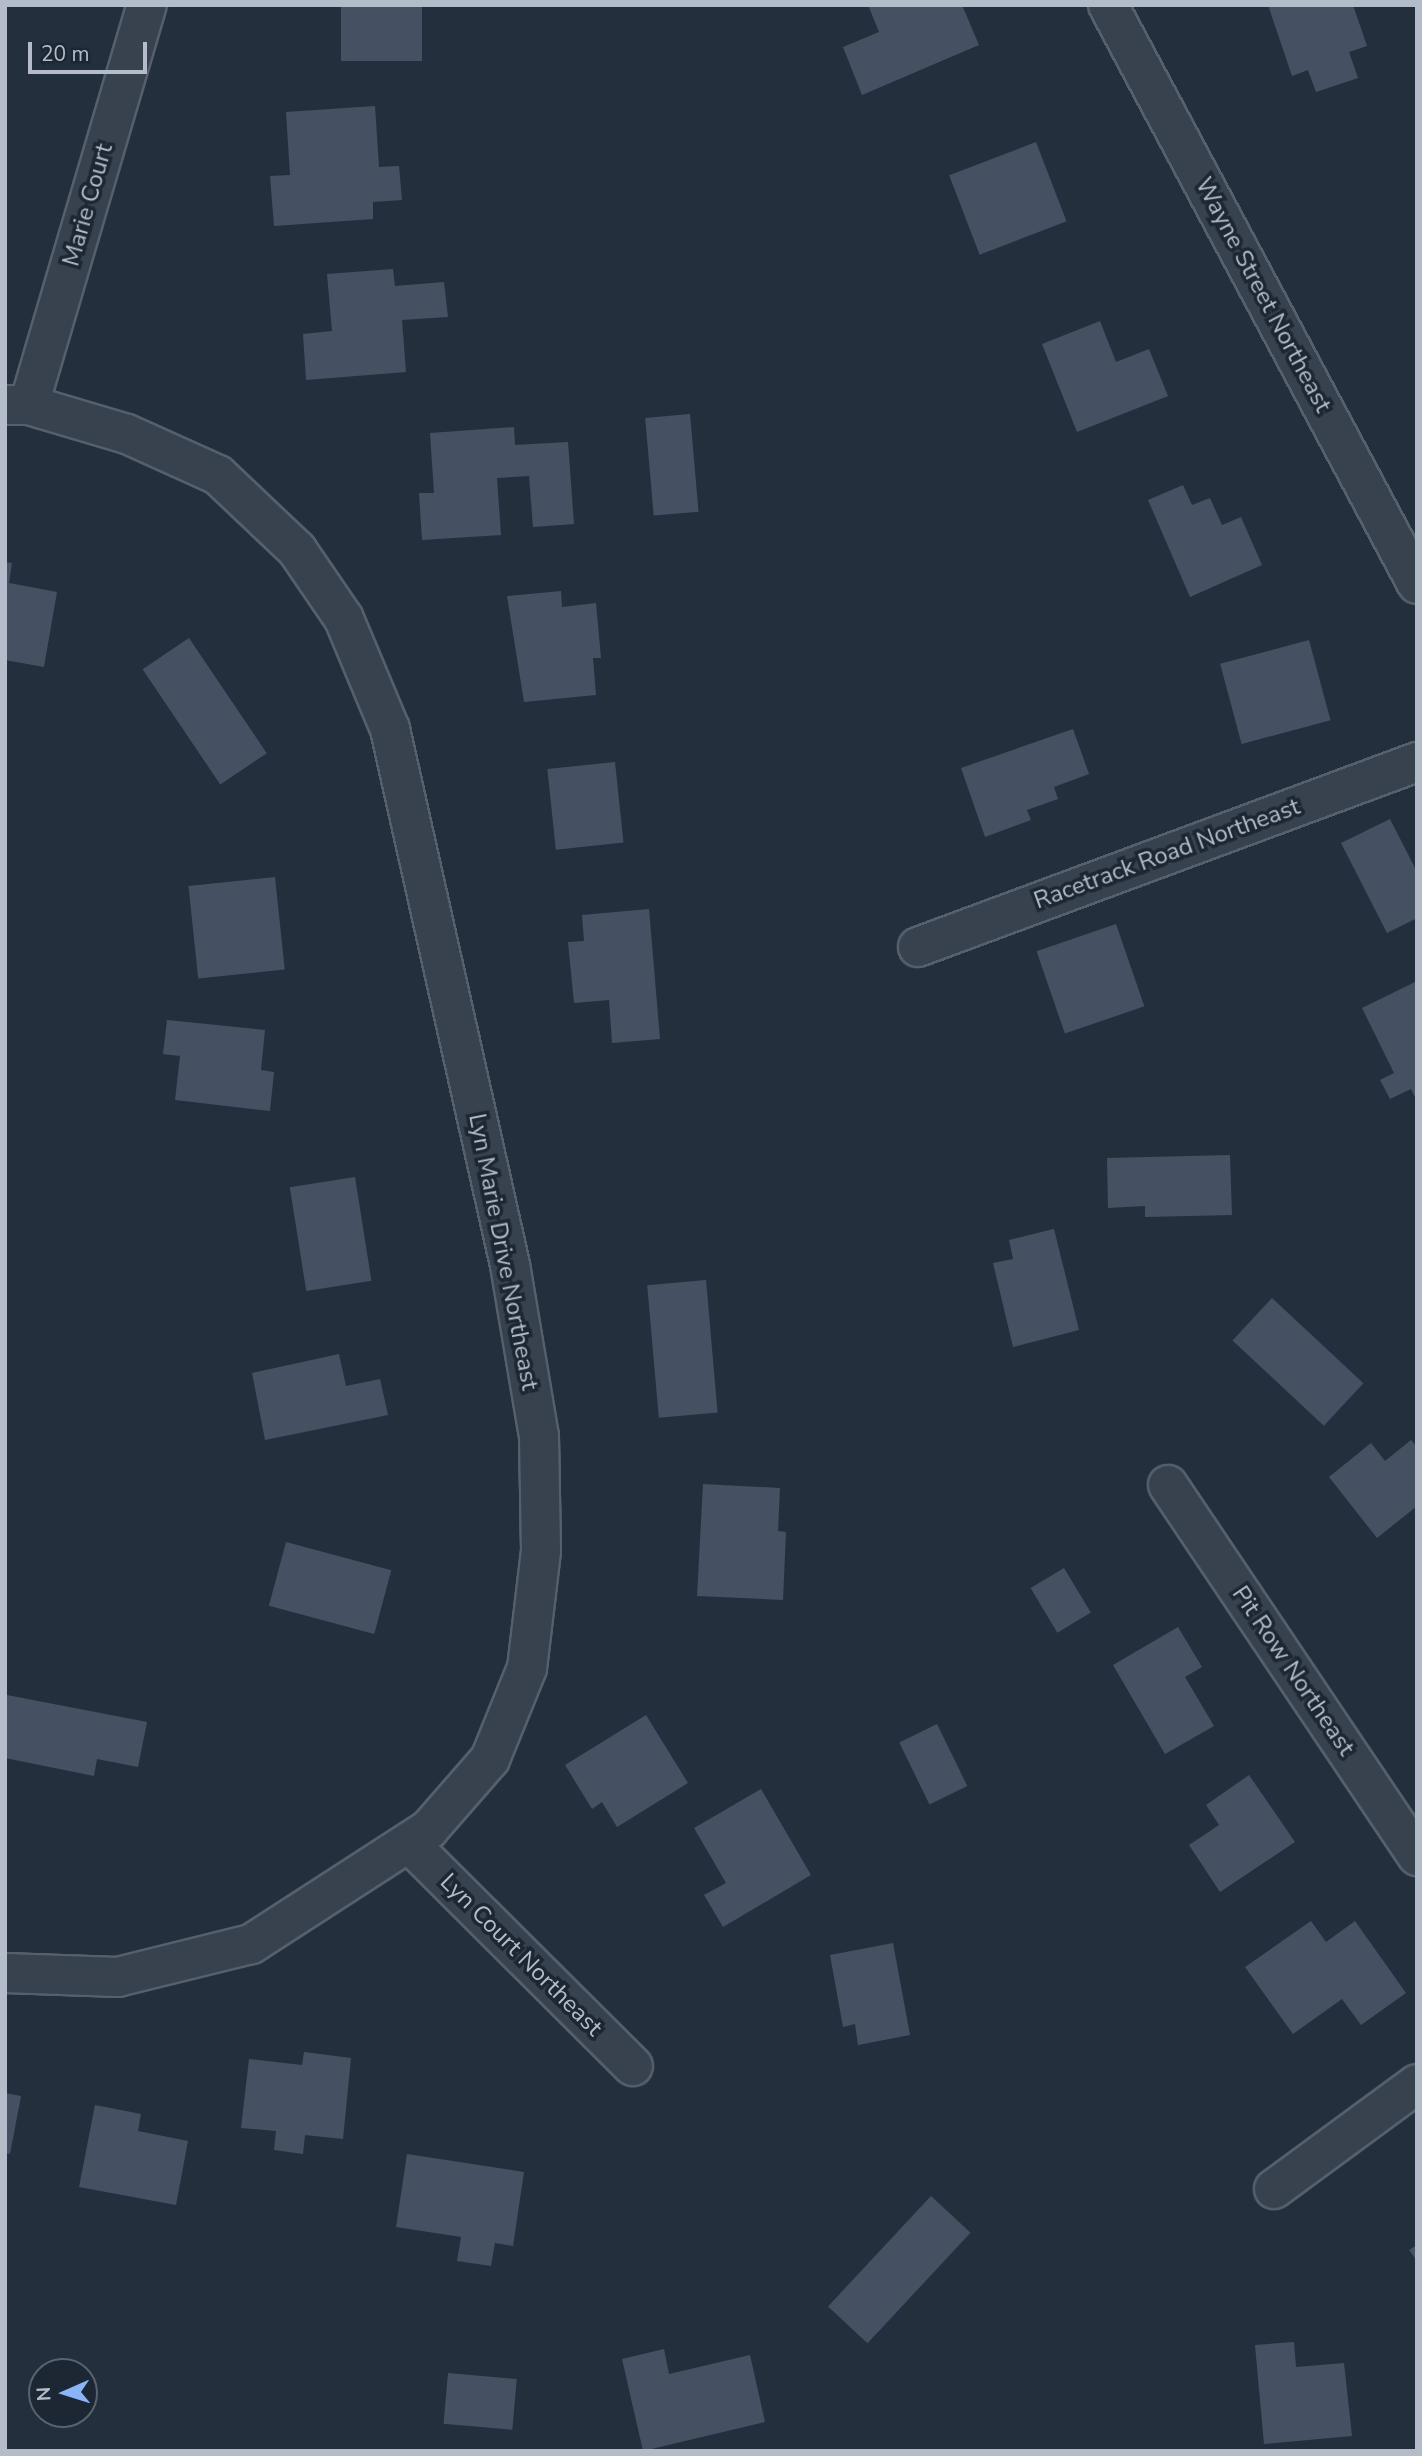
<!DOCTYPE html>
<html>
<head>
<meta charset="utf-8">
<style>
  body { margin:0 }
  #map { position:relative; width:1422px; height:2456px; overflow:hidden; background:#242f3e; font-family:"Nunito Sans",sans-serif }
  div>[style] { position:absolute }
  .building>* { inset:0; background:#455162; transform-origin:0 0 }
  .roads { filter:drop-shadow(2px 0 #565f6c) drop-shadow(-2px 0 #565f6c) drop-shadow(0 2px #565f6c) drop-shadow(0 -2px #565f6c) }
  .minor>* { height:38px; margin:-19px; padding:0 19px; transform-origin:19px; border-radius:19px; background:#38414e }
  span { translate:-50% -50%; white-space:nowrap; text-align:center; line-height:1.15; -webkit-text-stroke:7px #1d2633; paint-order:stroke }
  .street-label { font-size:24px; color:#b4bcc9 }
  .frame { position:absolute; inset:0; border:7px solid #b4bcc9; pointer-events:none }
  .north { position:absolute; left:28px; top:2358px; width:70px; height:70px; box-sizing:border-box; background:#1d2633; border:2px solid #59626f; border-radius:50%; rotate:267deg; font-size:19px; font-weight:700; line-height:28px; text-align:center; color:#b4bcc9 }
  .north::after { content:''; display:block; margin:auto; width:24px; height:32px; background:#8ab4f8; clip-path:polygon(50% 0,100% 100%,50% 72%,0 100%) }
  .scale { position:absolute; left:28px; top:42px; width:119px; height:32px; box-sizing:border-box; border:4px solid #b4bcc9; border-top:0; padding-left:9px; font-size:21px; line-height:24px; white-space:nowrap; color:#b4bcc9; -webkit-text-stroke:5px #1d2633; paint-order:stroke }
</style>
</head>
<body>
<div id="map">
  <div class="building">
    <div style="left:341px;top:5px;width:81px;height:56px"></div>
    <div style="clip-path:polygon(868px 5px,962px 5px,979px 45px,862px 95px,843px 47px,879px 32px)"></div>
    <div style="clip-path:polygon(1268px 5px,1353px 5px,1367px 46px,1349px 52px,1358px 78px,1316px 92px,1308px 70px,1292px 76px)"></div>
    <div style="clip-path:polygon(375px 106px,379px 167px,399px 166px,402px 200px,373px 202px,373px 219px,274px 226px,270px 176px,290px 175px,286px 112px)"></div>
    <div style="left:1036px;top:142px;width:85px;height:93px;rotate:69deg"></div>
    <div style="clip-path:polygon(393px 269px,395px 286px,444px 282px,448px 317px,402px 320px,406px 372px,306px 380px,303px 334px,332px 331px,327px 274px)"></div>
    <div style="clip-path:polygon(1100px 321px,1116px 362px,1149px 349px,1168px 396px,1077px 432px,1042px 344px)"></div>
    <div style="left:690px;top:414px;width:98px;height:45px;rotate:85deg"></div>
    <div style="clip-path:polygon(514px 427px,515px 445px,568px 442px,574px 524px,533px 527px,529px 476px,497px 478px,501px 535px,422px 540px,419px 493px,434px 493px,430px 433px)"></div>
    <div style="clip-path:polygon(1183px 485px,1192px 505px,1210px 498px,1222px 525px,1241px 517px,1262px 565px,1190px 597px,1148px 500px)"></div>
    <div style="clip-path:polygon(5px 562px,12px 563px,9px 583px,57px 592px,44px 667px,5px 660px)"></div>
    <div style="clip-path:polygon(561px 591px,562px 607px,596px 603px,601px 658px,593px 658px,596px 695px,524px 702px,507px 596px)"></div>
    <div style="left:189px;top:638px;width:139px;height:56px;rotate:56deg"></div>
    <div style="left:1309px;top:640px;width:83px;height:92px;rotate:75deg"></div>
    <div style="clip-path:polygon(1073px 729px,1089px 774px,1054px 787px,1058px 799px,1027px 810px,1031px 820px,985px 837px,961px 768px)"></div>
    <div style="left:615px;top:762px;width:81px;height:68px;rotate:84deg"></div>
    <div style="clip-path:polygon(1390px 819px,1417px 872px,1417px 918px,1387px 933px,1341px 843px)"></div>
    <div style="left:275px;top:877px;width:93px;height:87px;rotate:84deg"></div>
    <div style="clip-path:polygon(649px 909px,660px 1039px,612px 1043px,609px 1000px,574px 1003px,568px 942px,584px 941px,582px 915px)"></div>
    <div style="left:1116px;top:924px;width:87px;height:84px;rotate:71deg"></div>
    <div style="clip-path:polygon(1417px 981px,1417px 1101px,1411px 1089px,1390px 1099px,1380px 1080px,1394px 1073px,1362px 1008px)"></div>
    <div style="clip-path:polygon(167px 1020px,265px 1030px,261px 1070px,274px 1072px,270px 1111px,175px 1100px,180px 1056px,163px 1054px)"></div>
    <div style="clip-path:polygon(1230px 1155px,1232px 1215px,1145px 1217px,1145px 1206px,1108px 1208px,1107px 1158px)"></div>
    <div style="left:355px;top:1177px;width:105px;height:66px;rotate:81deg"></div>
    <div style="clip-path:polygon(1054px 1229px,1079px 1330px,1013px 1347px,993px 1263px,1013px 1259px,1009px 1240px)"></div>
    <div style="left:706px;top:1280px;width:133px;height:59px;rotate:85deg"></div>
    <div style="left:1272px;top:1298px;width:125px;height:58px;rotate:43deg"></div>
    <div style="clip-path:polygon(339px 1354px,346px 1386px,380px 1379px,388px 1415px,265px 1440px,252px 1373px)"></div>
    <div style="clip-path:polygon(1411px 1440px,1417px 1447px,1417px 1506px,1377px 1538px,1329px 1477px,1371px 1443px,1385px 1461px)"></div>
    <div style="clip-path:polygon(703px 1484px,780px 1488px,778px 1531px,786px 1532px,783px 1600px,697px 1596px)"></div>
    <div style="left:286px;top:1542px;width:109px;height:66px;rotate:15deg"></div>
    <div style="left:1064px;top:1568px;width:52px;height:39px;rotate:59deg"></div>
    <div style="clip-path:polygon(1178px 1627px,1202px 1667px,1185px 1677px,1214px 1726px,1165px 1754px,1113px 1665px)"></div>
    <div style="clip-path:polygon(7px 1695px,147px 1722px,138px 1767px,97px 1759px,94px 1776px,5px 1758px)"></div>
    <div style="clip-path:polygon(646px 1715px,688px 1783px,617px 1827px,602px 1802px,592px 1809px,565px 1765px)"></div>
    <div style="left:937px;top:1724px;width:69px;height:42px;rotate:64deg"></div>
    <div style="clip-path:polygon(1249px 1775px,1295px 1842px,1220px 1892px,1189px 1845px,1219px 1825px,1206px 1805px)"></div>
    <div style="clip-path:polygon(761px 1789px,811px 1875px,723px 1927px,704px 1895px,726px 1883px,694px 1828px)"></div>
    <div style="clip-path:polygon(1311px 1921px,1326px 1942px,1355px 1921px,1406px 1993px,1361px 2025px,1342px 1999px,1293px 2034px,1245px 1967px)"></div>
    <div style="clip-path:polygon(893px 1943px,910px 2035px,858px 2045px,855px 2024px,843px 2027px,830px 1955px)"></div>
    <div style="clip-path:polygon(304px 2052px,351px 2058px,343px 2139px,305px 2135px,303px 2154px,274px 2150px,276px 2131px,241px 2128px,249px 2059px,302px 2065px)"></div>
    <div style="clip-path:polygon(5px 2093px,21px 2096px,10px 2154px,5px 2153px)"></div>
    <div style="clip-path:polygon(95px 2105px,141px 2114px,138px 2131px,188px 2141px,176px 2205px,79px 2187px)"></div>
    <div style="clip-path:polygon(407px 2154px,524px 2172px,513px 2246px,495px 2243px,491px 2266px,457px 2261px,461px 2237px,396px 2227px)"></div>
    <div style="left:931px;top:2196px;width:54px;height:151px;rotate:43deg"></div>
    <div style="clip-path:polygon(1417px 2245px,1417px 2261px,1409px 2250px)"></div>
    <div style="clip-path:polygon(1294px 2342px,1296px 2367px,1344px 2363px,1352px 2436px,1264px 2444px,1255px 2345px)"></div>
    <div style="clip-path:polygon(664px 2349px,669px 2374px,750px 2355px,765px 2422px,643px 2451px,622px 2359px)"></div>
    <div style="left:448px;top:2373px;width:69px;height:51px;rotate:5deg"></div>
  </div>
  <div class="roads">
    <div class="minor">
      <div style="left:1108px;top:5px;width:656px;rotate:61.91deg"></div>
      <div style="left:5px;top:405px;width:24px"></div>
      <div style="left:29px;top:405px;width:102px;rotate:16.5deg"></div>
      <div style="left:127px;top:434px;width:100px;rotate:24.3deg"></div>
      <div style="left:218px;top:475px;width:109px;rotate:43.5deg"></div>
      <div style="left:297px;top:550px;width:83px;rotate:55.7deg"></div>
      <div style="left:344px;top:619px;width:119px;rotate:67.3deg"></div>
      <div style="left:390px;top:729px;width:549px;rotate:77.38deg"></div>
      <div style="left:510px;top:1265px;width:173px;rotate:80.4deg"></div>
      <div style="left:539px;top:1436px;width:115px;rotate:89deg"></div>
      <div style="left:541px;top:1551px;width:118px;rotate:96.8deg"></div>
      <div style="left:527px;top:1668px;width:98px;rotate:112.1deg"></div>
      <div style="left:490px;top:1759px;width:93px;rotate:131.1deg"></div>
      <div style="left:429px;top:1829px;width:212px;rotate:147.1deg"></div>
      <div style="left:251px;top:1944px;width:137px;rotate:166.1deg"></div>
      <div style="left:118px;top:1977px;width:113px;rotate:-178deg"></div>
      <div style="left:29px;top:405px;width:417px;rotate:-73.6deg"></div>
      <div style="left:918px;top:947px;width:532px;rotate:-20.34deg"></div>
      <div style="left:1168px;top:1485px;width:447px;rotate:56.1deg"></div>
      <div style="left:409px;top:1843px;width:316px;rotate:44.9deg"></div>
      <div style="left:1274px;top:2189px;width:177px;rotate:-36.3deg"></div>
    </div>
  </div>
  <div class="street-label">
    <span style="left:88px;top:205px;rotate:-74deg">Marie Court</span>
    <span style="left:1263px;top:295px;rotate:62deg">Wayne Street Northeast</span>
    <span style="left:1167px;top:854px;rotate:-20deg">Racetrack Road Northeast</span>
    <span style="left:503px;top:1252px;rotate:79deg">Lyn Marie Drive Northeast</span>
    <span style="left:1293px;top:1671px;rotate:56deg">Pit Row Northeast</span>
    <span style="left:521px;top:1955px;rotate:45deg">Lyn Court Northeast</span>
  </div>
  <div class="frame"></div>
  <div class="north">N</div>
  <div class="scale">20 m</div>
</div>
</body>
</html>
